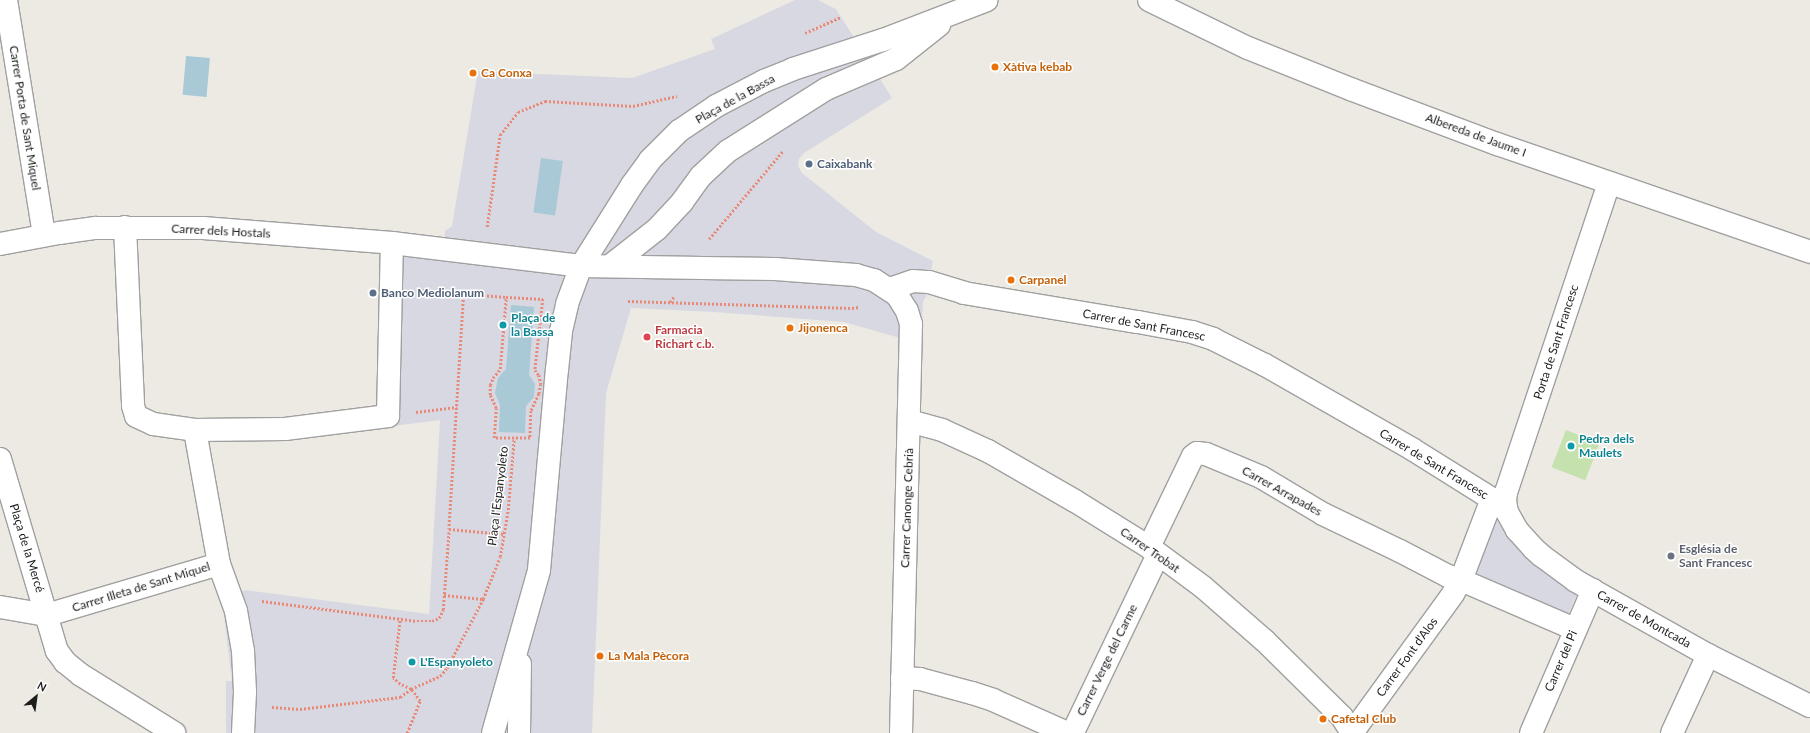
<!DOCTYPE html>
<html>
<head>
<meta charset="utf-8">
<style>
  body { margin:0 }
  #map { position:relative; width:1810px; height:733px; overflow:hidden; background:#eceae3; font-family:Lato,sans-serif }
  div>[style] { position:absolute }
  .grass>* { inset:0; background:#c5e1ae; transform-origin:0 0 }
  .plaza>* { inset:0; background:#d8d8e2 }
  .water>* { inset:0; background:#a8c9d5; transform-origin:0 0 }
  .path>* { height:2.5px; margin-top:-1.25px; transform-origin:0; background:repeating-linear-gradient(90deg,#e98978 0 2px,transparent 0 4px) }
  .roads { filter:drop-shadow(1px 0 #a0a0a0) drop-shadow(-1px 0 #a0a0a0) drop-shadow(0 1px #a0a0a0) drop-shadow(0 -1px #a0a0a0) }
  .minor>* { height:22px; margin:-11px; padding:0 11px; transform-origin:11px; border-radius:11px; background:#fff }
  .dots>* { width:11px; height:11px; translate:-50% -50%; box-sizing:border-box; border:2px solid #fff; border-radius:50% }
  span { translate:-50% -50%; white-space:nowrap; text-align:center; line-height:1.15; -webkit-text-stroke:3px #fff; paint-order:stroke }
  .food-label { font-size:12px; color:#c56008; font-weight:700 }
  .left { translate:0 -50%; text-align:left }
  .street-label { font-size:12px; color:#1c1c1c }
  .service-label { font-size:12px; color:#4e5e75; font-weight:700 }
  .culture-label { font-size:12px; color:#0d838f; font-weight:700 }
  .health-label { font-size:12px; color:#be3a42; font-weight:700 }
  .worship-label { font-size:12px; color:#5b616d; font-weight:700 }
  .north { position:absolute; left:16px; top:677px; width:40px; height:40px; -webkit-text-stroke:3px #fff; paint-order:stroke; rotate:29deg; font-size:11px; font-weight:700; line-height:16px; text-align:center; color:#1c1c1c }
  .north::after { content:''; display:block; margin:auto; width:14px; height:18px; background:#1c1c1c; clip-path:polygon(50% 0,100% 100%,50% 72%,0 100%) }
</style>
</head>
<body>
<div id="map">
  <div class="grass">
    <div style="left:1566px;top:430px;width:36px;height:40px;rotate:21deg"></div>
  </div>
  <div class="plaza">
    <div style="clip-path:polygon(795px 0,818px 0,836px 9px,892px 98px,804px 153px,799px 159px,798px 166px,802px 173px,876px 232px,933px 261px,926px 297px,923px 301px,921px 341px,900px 338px,844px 322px,714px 312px,631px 308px,606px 393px,592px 733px,226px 733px,226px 681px,232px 681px,222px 599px,245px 590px,429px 614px,440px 420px,378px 428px,382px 255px,443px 260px,445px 231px,452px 226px,478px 71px,488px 72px,632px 78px,715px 49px,711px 39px)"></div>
    <div style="clip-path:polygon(1497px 520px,1544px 573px,1577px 594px,1564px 624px,1471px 583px)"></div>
  </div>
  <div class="water">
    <div style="left:186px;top:56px;width:24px;height:39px;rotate:5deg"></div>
    <div style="left:541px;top:158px;width:22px;height:55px;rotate:8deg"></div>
    <div style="clip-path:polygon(511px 305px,534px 307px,529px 375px,535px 384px,534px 397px,526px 406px,525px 433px,499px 432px,500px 405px,495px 393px,498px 378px,506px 369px)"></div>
  </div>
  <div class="path">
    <div style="left:805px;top:33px;width:39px;rotate:-24deg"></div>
    <div style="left:487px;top:227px;width:93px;rotate:-82deg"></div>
    <div style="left:500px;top:135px;width:29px;rotate:-52deg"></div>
    <div style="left:518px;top:112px;width:29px;rotate:-22deg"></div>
    <div style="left:545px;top:101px;width:88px;rotate:3.3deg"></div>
    <div style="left:633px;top:106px;width:45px;rotate:-12.8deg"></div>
    <div style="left:709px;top:239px;width:114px;rotate:-50deg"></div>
    <div style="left:419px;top:290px;width:87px;rotate:4.6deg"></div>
    <div style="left:464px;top:292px;width:237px;rotate:93.6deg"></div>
    <div style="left:449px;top:529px;width:55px;rotate:5.2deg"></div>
    <div style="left:506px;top:297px;width:37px;rotate:3deg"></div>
    <div style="left:543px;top:299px;width:71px;rotate:96.4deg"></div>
    <div style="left:535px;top:370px;width:6px;rotate:51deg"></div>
    <div style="left:539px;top:375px;width:9px;rotate:77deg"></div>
    <div style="left:541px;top:384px;width:10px;rotate:101deg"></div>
    <div style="left:539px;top:394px;width:19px;rotate:115deg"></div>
    <div style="left:531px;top:411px;width:27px;rotate:92deg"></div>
    <div style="left:530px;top:438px;width:36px;rotate:180deg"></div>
    <div style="left:494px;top:438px;width:30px;rotate:-86deg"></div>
    <div style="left:496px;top:408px;width:14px;rotate:-115deg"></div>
    <div style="left:490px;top:395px;width:10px;rotate:-90deg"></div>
    <div style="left:490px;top:385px;width:8px;rotate:-67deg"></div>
    <div style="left:493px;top:378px;width:11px;rotate:-52deg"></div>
    <div style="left:500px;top:369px;width:72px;rotate:-85.2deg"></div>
    <div style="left:628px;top:301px;width:224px;rotate:1.8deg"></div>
    <div style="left:852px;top:308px;width:7px;rotate:-8deg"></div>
    <div style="left:670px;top:302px;width:7px;rotate:-56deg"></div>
    <div style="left:416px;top:412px;width:41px;rotate:-7deg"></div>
    <div style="left:444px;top:595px;width:39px;rotate:6deg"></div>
    <div style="left:262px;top:601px;width:156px;rotate:7.4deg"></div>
    <div style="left:417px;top:621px;width:15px"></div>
    <div style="left:432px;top:621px;width:8px;rotate:-23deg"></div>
    <div style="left:439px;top:618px;width:9px;rotate:-63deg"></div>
    <div style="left:443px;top:610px;width:81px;rotate:-85.8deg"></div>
    <div style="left:272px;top:707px;width:28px;rotate:4deg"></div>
    <div style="left:300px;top:709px;width:101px;rotate:-6.8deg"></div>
    <div style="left:400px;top:697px;width:14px;rotate:-36deg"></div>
    <div style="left:411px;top:689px;width:12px;rotate:-156deg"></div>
    <div style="left:400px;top:684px;width:9px;rotate:-139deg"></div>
    <div style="left:393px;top:678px;width:60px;rotate:-83.3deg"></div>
    <div style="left:407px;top:733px;width:35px;rotate:-68deg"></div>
    <div style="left:420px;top:701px;width:15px;rotate:-127deg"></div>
    <div style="left:411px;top:689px;width:32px;rotate:-24deg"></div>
    <div style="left:440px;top:676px;width:11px;rotate:-49deg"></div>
    <div style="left:447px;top:668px;width:78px;rotate:-62.4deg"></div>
    <div style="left:483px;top:599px;width:45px;rotate:-68deg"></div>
    <div style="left:500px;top:557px;width:48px;rotate:-80.3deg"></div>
    <div style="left:508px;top:510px;width:72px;rotate:-85.2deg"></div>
  </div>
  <div class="roads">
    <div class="minor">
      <div style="left:6px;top:0;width:238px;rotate:80.8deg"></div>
      <div style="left:1149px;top:0;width:110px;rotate:25.9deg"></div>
      <div style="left:1248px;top:48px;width:113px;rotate:21.8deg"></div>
      <div style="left:1353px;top:90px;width:154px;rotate:20.6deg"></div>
      <div style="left:1497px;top:144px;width:331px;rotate:19deg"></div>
      <div style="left:1609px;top:183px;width:326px;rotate:108.4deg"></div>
      <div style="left:1506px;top:492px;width:9px;rotate:96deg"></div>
      <div style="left:1505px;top:501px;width:11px;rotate:80deg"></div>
      <div style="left:1507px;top:512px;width:21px;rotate:61deg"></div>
      <div style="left:1517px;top:530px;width:24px;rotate:48deg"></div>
      <div style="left:1533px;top:548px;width:12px;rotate:42deg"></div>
      <div style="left:1542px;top:556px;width:42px;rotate:36.3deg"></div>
      <div style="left:1576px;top:581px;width:151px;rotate:29.3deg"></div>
      <div style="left:1708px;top:655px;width:114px;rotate:26.6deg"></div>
      <div style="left:125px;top:227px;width:179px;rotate:87.4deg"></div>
      <div style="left:133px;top:406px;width:10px;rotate:73deg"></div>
      <div style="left:136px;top:416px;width:19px;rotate:25deg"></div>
      <div style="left:153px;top:424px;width:42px;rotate:8.1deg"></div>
      <div style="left:195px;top:430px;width:90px;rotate:-0.6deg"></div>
      <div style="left:285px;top:429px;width:104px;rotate:-7.2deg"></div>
      <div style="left:388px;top:416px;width:173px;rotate:-88.7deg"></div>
      <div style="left:0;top:244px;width:60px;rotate:-10.6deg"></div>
      <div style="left:59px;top:233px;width:37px;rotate:-8deg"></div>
      <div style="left:96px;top:228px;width:107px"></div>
      <div style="left:203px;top:228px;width:190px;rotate:4.5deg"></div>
      <div style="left:392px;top:243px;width:190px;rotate:6.9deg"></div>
      <div style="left:581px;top:266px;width:194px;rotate:0.9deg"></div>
      <div style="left:775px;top:269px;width:81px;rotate:4.2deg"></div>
      <div style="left:856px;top:275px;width:19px;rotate:16deg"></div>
      <div style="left:874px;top:280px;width:27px;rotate:33deg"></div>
      <div style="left:897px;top:295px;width:19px;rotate:58deg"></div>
      <div style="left:907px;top:311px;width:14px;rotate:73deg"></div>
      <div style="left:911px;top:324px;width:409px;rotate:91.4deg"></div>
      <div style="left:610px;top:266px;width:60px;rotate:-38.2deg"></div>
      <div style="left:657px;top:229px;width:37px;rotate:-47deg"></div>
      <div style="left:682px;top:202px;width:32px;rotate:-54deg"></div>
      <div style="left:701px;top:176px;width:37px;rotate:-43deg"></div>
      <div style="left:728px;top:151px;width:116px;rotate:-32.3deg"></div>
      <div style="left:826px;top:89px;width:76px;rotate:-23.2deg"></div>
      <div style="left:896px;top:59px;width:55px;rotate:-38.3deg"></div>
      <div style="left:890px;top:289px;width:24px;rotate:-19deg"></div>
      <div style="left:913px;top:281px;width:16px;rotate:4deg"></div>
      <div style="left:929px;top:282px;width:37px;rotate:17deg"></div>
      <div style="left:964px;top:293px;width:176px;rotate:9.5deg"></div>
      <div style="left:1138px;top:322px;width:55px;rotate:10.5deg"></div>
      <div style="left:1192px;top:332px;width:22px;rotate:18deg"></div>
      <div style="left:1213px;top:339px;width:58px;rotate:26.6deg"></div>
      <div style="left:1265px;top:365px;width:169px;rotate:29.7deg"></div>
      <div style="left:1412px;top:449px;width:94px;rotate:32deg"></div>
      <div style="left:1492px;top:499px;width:13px;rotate:9deg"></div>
      <div style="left:909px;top:421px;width:34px;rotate:15deg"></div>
      <div style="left:942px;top:430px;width:51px;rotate:24.5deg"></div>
      <div style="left:988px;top:451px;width:100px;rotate:29.9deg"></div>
      <div style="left:1075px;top:501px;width:87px;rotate:31.9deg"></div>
      <div style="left:1149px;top:547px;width:67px;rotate:36.5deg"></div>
      <div style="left:1203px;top:587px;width:82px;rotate:41.1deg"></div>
      <div style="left:1265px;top:641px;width:108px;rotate:44.6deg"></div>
      <div style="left:1342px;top:717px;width:19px;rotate:58deg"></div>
      <div style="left:0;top:459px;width:200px;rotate:73.5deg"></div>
      <div style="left:57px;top:651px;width:14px;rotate:54deg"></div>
      <div style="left:65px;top:662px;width:21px;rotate:39deg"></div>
      <div style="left:81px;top:675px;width:110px;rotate:31.9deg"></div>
      <div style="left:1492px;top:499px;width:87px;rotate:110.9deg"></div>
      <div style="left:1461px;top:580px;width:124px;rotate:23.3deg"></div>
      <div style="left:1149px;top:547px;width:101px;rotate:-64.2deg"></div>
      <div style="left:1193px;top:456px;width:5px;rotate:-37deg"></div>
      <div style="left:1197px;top:453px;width:9px;rotate:6deg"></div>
      <div style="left:1206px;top:454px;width:60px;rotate:22.7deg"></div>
      <div style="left:1261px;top:477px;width:72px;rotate:30.8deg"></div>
      <div style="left:1323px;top:514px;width:85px;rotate:25.7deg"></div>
      <div style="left:1400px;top:551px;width:54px;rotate:27.5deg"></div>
      <div style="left:1448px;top:576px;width:14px;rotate:17deg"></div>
      <div style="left:1461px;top:580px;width:16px;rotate:120deg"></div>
      <div style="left:1453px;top:594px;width:172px;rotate:126deg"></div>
      <div style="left:219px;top:564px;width:50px;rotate:70.1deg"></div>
      <div style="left:236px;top:611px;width:41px;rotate:80.1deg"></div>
      <div style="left:243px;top:651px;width:41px;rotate:87.2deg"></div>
      <div style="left:245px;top:692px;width:41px;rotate:92.8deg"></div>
      <div style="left:0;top:607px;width:48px;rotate:9.7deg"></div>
      <div style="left:47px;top:615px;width:179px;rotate:-16.5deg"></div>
      <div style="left:219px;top:564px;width:136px;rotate:-100.2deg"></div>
      <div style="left:902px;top:678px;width:18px;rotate:3deg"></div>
      <div style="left:920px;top:679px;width:54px;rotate:15.1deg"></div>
      <div style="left:972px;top:693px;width:22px;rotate:18deg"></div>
      <div style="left:993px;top:700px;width:79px;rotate:24deg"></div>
      <div style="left:1065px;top:732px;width:5px"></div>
      <div style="left:1070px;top:732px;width:4px;rotate:-27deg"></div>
      <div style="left:1074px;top:730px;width:194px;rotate:-64.4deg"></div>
      <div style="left:493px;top:733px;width:169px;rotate:-74.2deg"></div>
      <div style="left:539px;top:570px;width:201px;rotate:-84.9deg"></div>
      <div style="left:557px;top:370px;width:39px;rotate:-84deg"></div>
      <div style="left:561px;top:331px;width:28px;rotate:-77deg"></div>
      <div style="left:567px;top:304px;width:40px;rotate:-69.8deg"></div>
      <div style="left:581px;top:266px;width:96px;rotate:-57.8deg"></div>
      <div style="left:632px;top:185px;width:31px;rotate:-54deg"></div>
      <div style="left:650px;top:160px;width:41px;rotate:-45deg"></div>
      <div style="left:679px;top:131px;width:45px;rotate:-34deg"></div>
      <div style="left:716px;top:106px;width:54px;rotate:-27.5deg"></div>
      <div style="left:764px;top:81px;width:31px;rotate:-22deg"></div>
      <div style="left:793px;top:69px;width:95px;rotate:-17.9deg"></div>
      <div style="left:883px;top:40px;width:111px;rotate:-21deg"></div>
      <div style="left:519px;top:733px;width:69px;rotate:-89.2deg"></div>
      <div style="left:1531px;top:733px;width:156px;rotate:-66.6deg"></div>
      <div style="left:1672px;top:733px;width:86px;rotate:-65.2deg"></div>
    </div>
  </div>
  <div class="dots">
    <div style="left:995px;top:67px;background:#e8710a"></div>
    <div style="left:473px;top:73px;background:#e8710a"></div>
    <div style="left:809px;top:164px;background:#5c6f8a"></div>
    <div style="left:1011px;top:280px;background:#e8710a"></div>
    <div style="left:373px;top:293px;background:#5c6f8a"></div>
    <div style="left:503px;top:325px;background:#0f9aa8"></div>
    <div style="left:790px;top:328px;background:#e8710a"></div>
    <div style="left:647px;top:337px;background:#e0444e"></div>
    <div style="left:1571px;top:446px;background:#0f9aa8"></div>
    <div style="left:1671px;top:556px;background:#6b7280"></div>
    <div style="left:600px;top:656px;background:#e8710a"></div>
    <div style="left:412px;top:662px;background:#0f9aa8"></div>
    <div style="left:1323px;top:719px;background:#e8710a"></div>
  </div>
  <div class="food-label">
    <span class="left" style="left:1003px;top:67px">Xàtiva kebab</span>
    <span class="left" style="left:481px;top:73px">Ca Conxa</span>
    <span class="left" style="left:1019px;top:280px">Carpanel</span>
    <span class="left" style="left:798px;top:328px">Jijonenca</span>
    <span class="left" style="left:608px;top:656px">La Mala Pècora</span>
    <span class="left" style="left:1331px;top:719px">Cafetal Club</span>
  </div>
  <div class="street-label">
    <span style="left:735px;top:99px;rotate:-29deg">Plaça de la Bassa</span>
    <span style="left:25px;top:118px;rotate:81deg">Carrer Porta de Sant Miquel</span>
    <span style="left:1476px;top:135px;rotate:20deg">Albereda de Jaume I</span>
    <span style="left:221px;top:231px;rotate:3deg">Carrer dels Hostals</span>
    <span style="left:1144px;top:325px;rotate:11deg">Carrer de Sant Francesc</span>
    <span style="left:1556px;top:342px;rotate:-72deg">Porta de Sant Francesc</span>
    <span style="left:1434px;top:464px;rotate:31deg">Carrer de Sant Francesc</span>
    <span style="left:1282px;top:491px;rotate:29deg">Carrer Arrapades</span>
    <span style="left:498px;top:496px;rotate:-83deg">Plaça l'Espanyoleto</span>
    <span style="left:907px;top:508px;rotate:-88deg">Carrer Canonge Cebrià</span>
    <span style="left:27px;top:548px;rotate:73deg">Plaça de la Mercé</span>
    <span style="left:1150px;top:550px;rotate:35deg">Carrer Trobat</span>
    <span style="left:141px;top:587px;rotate:-17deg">Carrer Illeta de Sant Miquel</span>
    <span style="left:1644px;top:619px;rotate:29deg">Carrer de Montcada</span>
    <span style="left:1407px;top:657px;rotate:-54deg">Carrer Font d'Alos</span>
    <span style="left:1107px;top:660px;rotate:-64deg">Carrer Verge del Carme</span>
    <span style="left:1561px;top:661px;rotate:-67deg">Carrer del Pi</span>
  </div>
  <div class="service-label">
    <span class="left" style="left:817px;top:164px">Caixabank</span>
    <span class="left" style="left:381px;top:293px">Banco Mediolanum</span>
  </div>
  <div class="culture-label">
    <span class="left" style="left:511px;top:325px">Plaça de<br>la Bassa</span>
    <span class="left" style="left:1579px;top:446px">Pedra dels<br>Maulets</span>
    <span class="left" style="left:420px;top:662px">L'Espanyoleto</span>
  </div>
  <div class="health-label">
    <span class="left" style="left:655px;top:337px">Farmacia<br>Richart c.b.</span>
  </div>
  <div class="worship-label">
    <span class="left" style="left:1679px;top:556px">Església de<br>Sant Francesc</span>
  </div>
  <div class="north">N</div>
</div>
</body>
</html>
